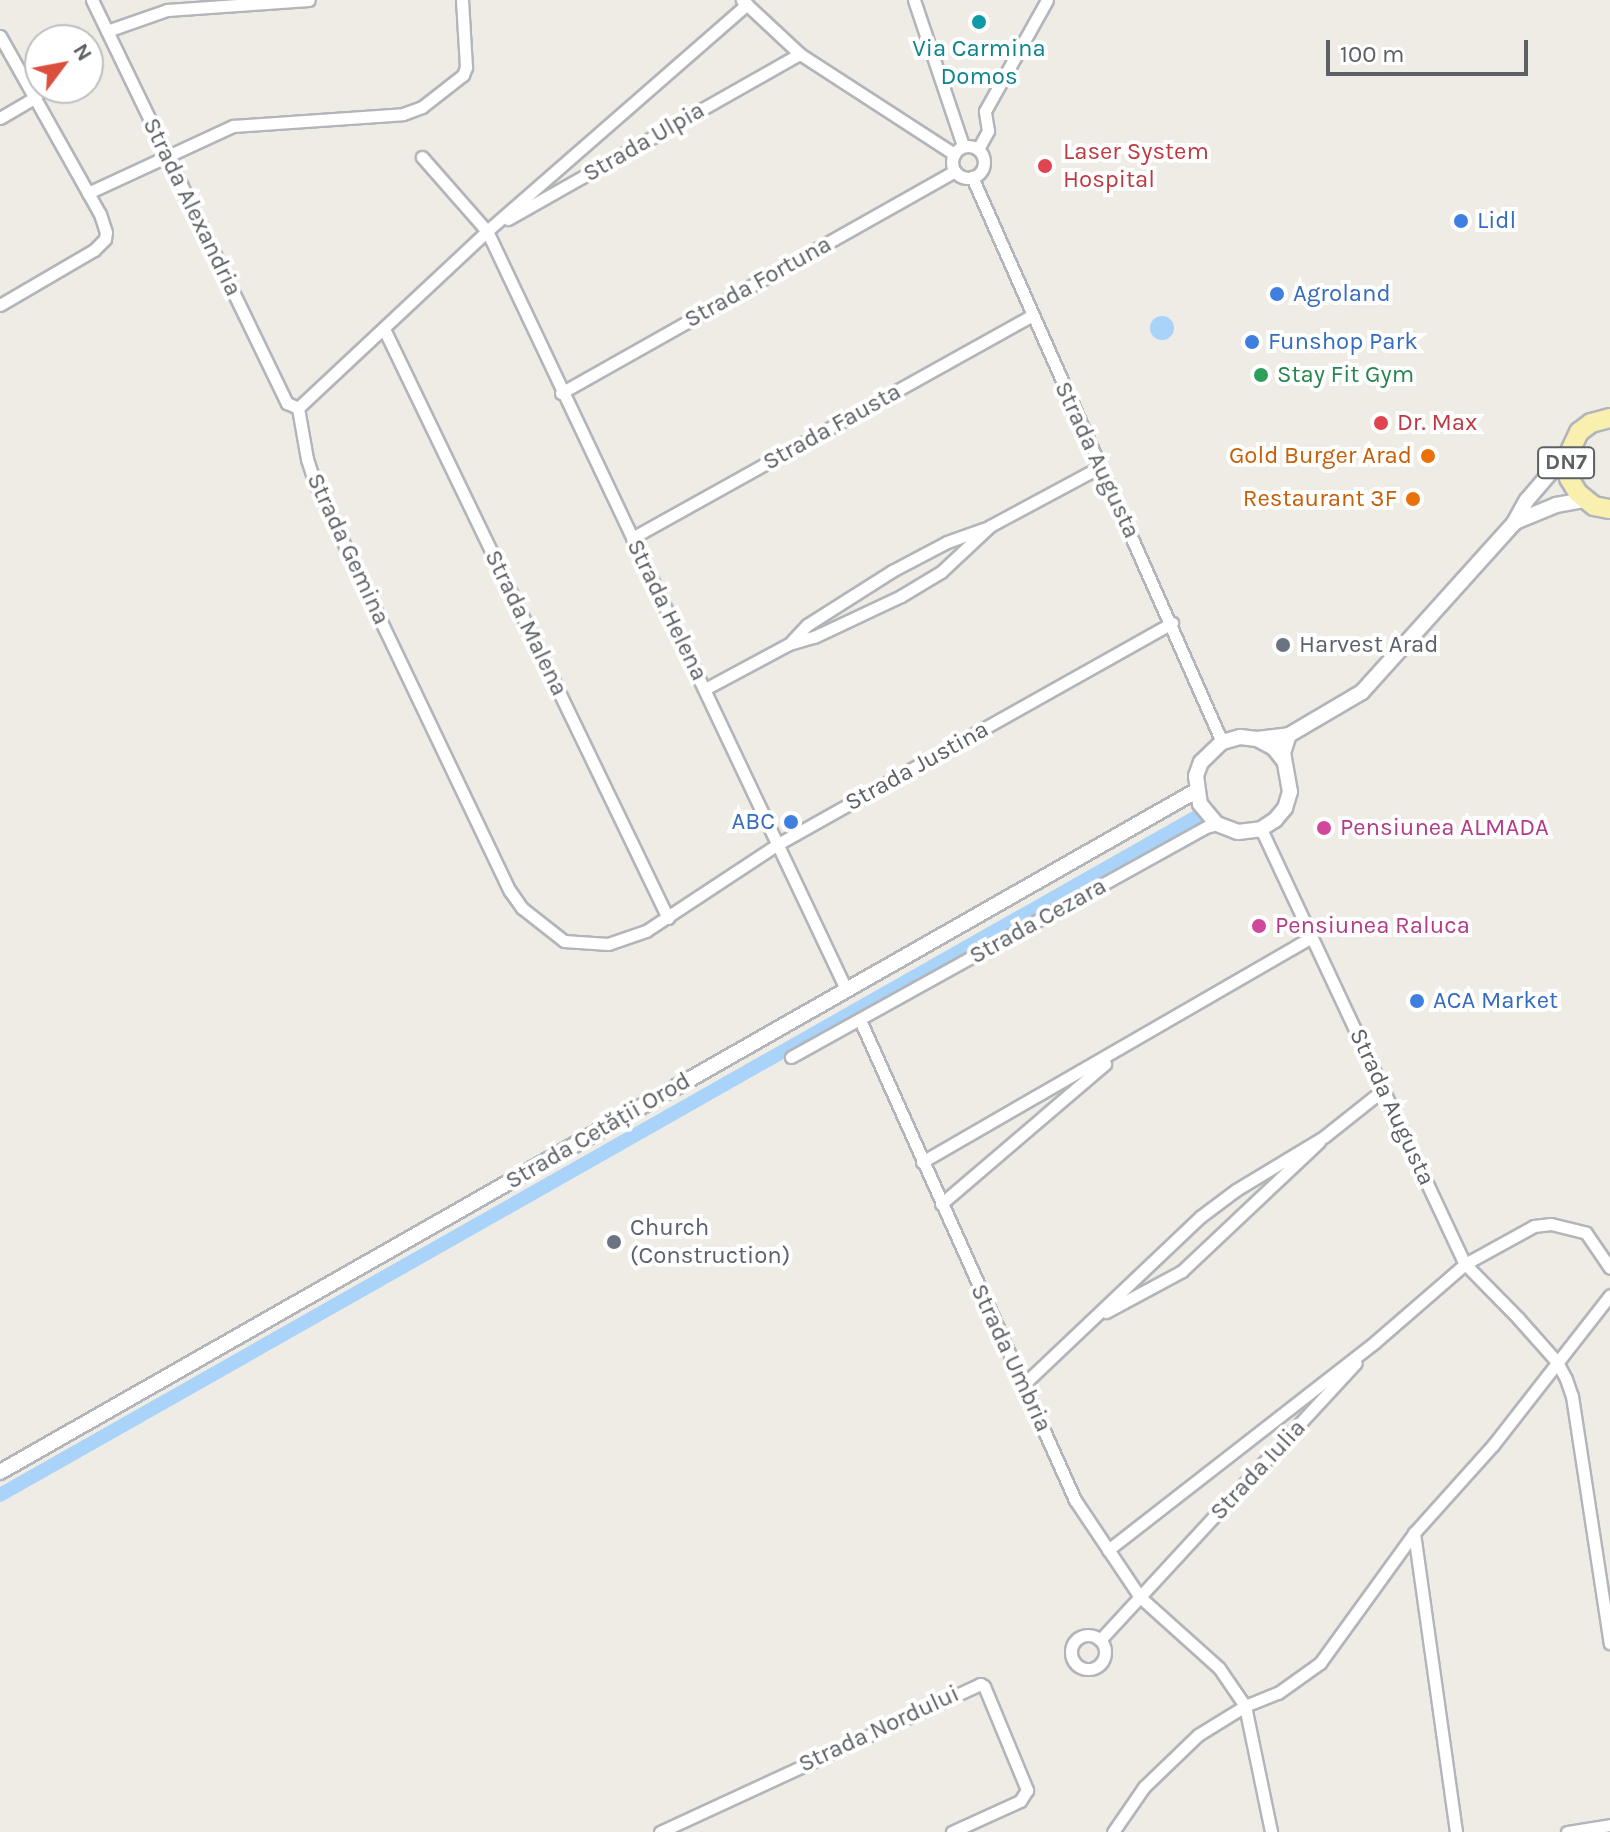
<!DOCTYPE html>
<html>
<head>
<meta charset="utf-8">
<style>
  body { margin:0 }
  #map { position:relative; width:1610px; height:1832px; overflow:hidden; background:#eeece5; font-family:Karla,sans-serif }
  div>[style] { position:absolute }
  .water>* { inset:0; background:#aad3f9 }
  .round { border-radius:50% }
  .canal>* { height:14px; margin:-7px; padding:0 7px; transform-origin:7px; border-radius:7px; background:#aad3f9 }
  .roads { filter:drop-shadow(2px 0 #b2b5b9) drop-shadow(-2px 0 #b2b5b9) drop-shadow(0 2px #b2b5b9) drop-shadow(0 -2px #b2b5b9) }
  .minor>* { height:11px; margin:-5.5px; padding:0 5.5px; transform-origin:5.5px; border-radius:5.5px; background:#fff }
  .minor>.ring { margin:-5.5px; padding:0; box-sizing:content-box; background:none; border:11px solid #fff; border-radius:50% }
  .tertiary>* { height:14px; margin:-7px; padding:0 7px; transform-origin:7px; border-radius:7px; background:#fff }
  .primary>* { height:18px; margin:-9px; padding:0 9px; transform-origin:9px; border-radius:9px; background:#f9f0af }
  .dots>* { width:22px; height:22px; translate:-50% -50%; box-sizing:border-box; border:4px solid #fff; border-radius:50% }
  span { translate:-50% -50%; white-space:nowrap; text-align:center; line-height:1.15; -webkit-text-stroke:8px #fff; paint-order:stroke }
  .shield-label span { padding:2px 6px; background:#fff; border:2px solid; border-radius:6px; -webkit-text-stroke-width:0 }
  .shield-label { font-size:22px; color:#5d6064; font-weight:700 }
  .culture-label { font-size:24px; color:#0d838f }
  .street-label { font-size:24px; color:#5d6064 }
  .health-label { font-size:24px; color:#be3a42 }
  .left { translate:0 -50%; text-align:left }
  .shop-label { font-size:24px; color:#366cbe }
  .right { translate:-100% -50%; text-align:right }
  .leisure-label { font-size:24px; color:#27864d }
  .food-label { font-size:24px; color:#c56008 }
  .worship-label { font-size:24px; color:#5b616d }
  .hotel-label { font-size:24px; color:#b23c85 }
  .north { position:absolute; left:24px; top:24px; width:80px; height:80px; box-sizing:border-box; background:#fff; border:2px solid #bebfc1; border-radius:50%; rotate:58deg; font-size:22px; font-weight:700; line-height:32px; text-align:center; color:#5d6064 }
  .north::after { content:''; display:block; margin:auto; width:28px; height:36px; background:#dc4f3d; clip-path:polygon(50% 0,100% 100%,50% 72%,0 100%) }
  .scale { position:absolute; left:1326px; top:40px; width:202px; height:36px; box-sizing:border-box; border:4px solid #5d6064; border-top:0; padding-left:10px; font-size:24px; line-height:28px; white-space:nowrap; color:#5d6064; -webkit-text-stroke:6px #fff; paint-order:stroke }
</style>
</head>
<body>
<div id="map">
  <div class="water">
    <div class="round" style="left:1150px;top:316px;width:24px;height:24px"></div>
  </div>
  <div class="canal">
    <div style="left:0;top:1495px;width:1377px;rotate:-29.54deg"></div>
  </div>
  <div class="roads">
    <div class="minor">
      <div style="left:92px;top:0;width:448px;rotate:64.2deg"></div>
      <div style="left:287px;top:403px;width:12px;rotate:24deg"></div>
      <div style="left:742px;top:0;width:79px;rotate:43deg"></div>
      <div style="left:800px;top:54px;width:184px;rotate:33deg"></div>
      <div style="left:914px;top:0;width:154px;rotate:71.4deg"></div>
      <div style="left:107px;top:31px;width:64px;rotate:-19.3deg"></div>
      <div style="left:167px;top:10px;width:142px;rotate:-4deg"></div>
      <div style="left:0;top:36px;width:204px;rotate:60.7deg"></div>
      <div style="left:100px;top:214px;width:19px;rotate:72deg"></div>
      <div style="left:106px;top:232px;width:7px;rotate:98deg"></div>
      <div style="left:105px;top:239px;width:16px;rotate:135deg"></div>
      <div style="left:94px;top:250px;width:109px;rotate:149.7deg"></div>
      <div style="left:0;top:118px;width:42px;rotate:-30.3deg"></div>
      <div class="ring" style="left:952px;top:146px;width:21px;height:21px"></div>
      <div style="left:978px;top:149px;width:21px;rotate:-61deg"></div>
      <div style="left:988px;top:131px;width:20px;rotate:-99deg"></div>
      <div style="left:985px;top:111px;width:127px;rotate:-60.8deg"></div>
      <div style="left:422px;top:157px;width:98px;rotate:48.7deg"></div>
      <div style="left:487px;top:231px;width:839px;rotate:64.66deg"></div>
      <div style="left:972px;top:177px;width:618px;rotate:66.13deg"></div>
      <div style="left:88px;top:193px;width:160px;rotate:-24.8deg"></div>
      <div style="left:233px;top:126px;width:170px;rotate:-4deg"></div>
      <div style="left:403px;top:114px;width:20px;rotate:-20deg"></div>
      <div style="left:422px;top:107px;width:52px;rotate:-38deg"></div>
      <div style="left:463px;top:75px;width:9px;rotate:-69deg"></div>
      <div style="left:466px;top:67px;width:67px;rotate:-93.4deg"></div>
      <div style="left:508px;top:219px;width:335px;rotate:-29.5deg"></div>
      <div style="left:384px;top:329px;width:654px;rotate:64.26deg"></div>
      <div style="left:561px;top:393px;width:452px;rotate:-29.4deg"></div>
      <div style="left:298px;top:408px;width:52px;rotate:80deg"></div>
      <div style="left:307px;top:459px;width:25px;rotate:72deg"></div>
      <div style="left:315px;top:483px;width:452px;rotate:64.5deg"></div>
      <div style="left:510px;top:891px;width:21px;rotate:55deg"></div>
      <div style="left:522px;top:908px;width:53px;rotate:38.2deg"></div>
      <div style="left:564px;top:941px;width:44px;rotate:3.9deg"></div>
      <div style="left:608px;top:944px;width:40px;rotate:-18.9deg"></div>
      <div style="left:646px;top:931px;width:158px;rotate:-33.4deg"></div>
      <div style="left:778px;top:844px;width:452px;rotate:-29.3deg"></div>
      <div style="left:298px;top:408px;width:259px;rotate:-43.1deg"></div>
      <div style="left:487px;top:231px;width:345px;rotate:-41.1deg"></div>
      <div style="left:632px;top:538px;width:457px;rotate:-29.1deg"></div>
      <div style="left:792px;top:641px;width:22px;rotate:-47deg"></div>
      <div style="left:807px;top:625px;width:101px;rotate:-32.4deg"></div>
      <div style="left:892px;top:571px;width:62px;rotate:-27.8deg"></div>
      <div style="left:947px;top:542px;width:41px;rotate:-19.7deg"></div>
      <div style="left:705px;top:689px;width:95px;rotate:-28.2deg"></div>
      <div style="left:789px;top:644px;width:26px;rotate:-16deg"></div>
      <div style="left:814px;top:637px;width:96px;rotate:-25.2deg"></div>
      <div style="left:901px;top:596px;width:47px;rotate:-31deg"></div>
      <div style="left:941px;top:572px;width:67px;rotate:-43.2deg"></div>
      <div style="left:990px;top:526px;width:125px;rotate:-28.2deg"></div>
      <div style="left:1261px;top:829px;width:480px;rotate:64.9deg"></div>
      <div style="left:1465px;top:1264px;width:76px;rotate:45.5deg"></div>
      <div style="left:1518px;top:1318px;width:59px;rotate:48.4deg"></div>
      <div style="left:1557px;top:1362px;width:19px;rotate:62deg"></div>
      <div style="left:1566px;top:1379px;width:18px;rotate:71deg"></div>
      <div style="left:1572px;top:1396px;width:250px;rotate:81.3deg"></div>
      <div style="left:860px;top:1020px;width:526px;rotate:65.87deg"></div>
      <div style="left:1075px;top:1500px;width:117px;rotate:56.2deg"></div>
      <div style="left:1140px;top:1597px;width:106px;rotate:41.9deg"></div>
      <div style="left:1219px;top:1668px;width:46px;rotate:55.6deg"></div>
      <div style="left:1245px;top:1706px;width:129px;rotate:78.3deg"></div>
      <div style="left:791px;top:1057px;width:474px;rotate:-29deg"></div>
      <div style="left:1206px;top:827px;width:11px;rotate:-15deg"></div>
      <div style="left:922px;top:1162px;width:450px;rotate:-30deg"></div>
      <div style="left:941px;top:1204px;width:216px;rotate:-40.5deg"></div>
      <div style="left:1106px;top:1312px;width:86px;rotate:-28.3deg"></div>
      <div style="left:1182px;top:1271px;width:188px;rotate:-43.3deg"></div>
      <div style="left:1024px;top:1384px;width:243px;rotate:-43.5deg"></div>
      <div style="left:1200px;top:1217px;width:45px;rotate:-36.9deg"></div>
      <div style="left:1236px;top:1190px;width:104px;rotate:-31.2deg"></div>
      <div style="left:1325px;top:1136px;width:75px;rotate:-38.5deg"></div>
      <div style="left:1414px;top:1533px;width:302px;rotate:82deg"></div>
      <div style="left:1108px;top:1550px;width:338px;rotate:-37.9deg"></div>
      <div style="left:1375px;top:1342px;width:119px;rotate:-40.9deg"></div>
      <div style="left:1465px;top:1264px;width:79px;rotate:-28.8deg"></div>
      <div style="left:1534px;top:1226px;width:17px;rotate:-7deg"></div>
      <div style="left:1551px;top:1224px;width:36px;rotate:14deg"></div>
      <div style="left:1586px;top:1233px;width:42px;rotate:55.6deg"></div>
      <div class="ring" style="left:1071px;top:1635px;width:23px;height:23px"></div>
      <div style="left:1100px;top:1640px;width:377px;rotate:-47.3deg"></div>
      <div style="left:660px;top:1832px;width:353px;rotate:-24.8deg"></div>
      <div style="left:980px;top:1684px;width:4px;rotate:27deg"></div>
      <div style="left:984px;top:1686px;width:113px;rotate:67.5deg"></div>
      <div style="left:1027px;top:1790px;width:13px;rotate:122deg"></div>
      <div style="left:1020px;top:1801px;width:75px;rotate:155.5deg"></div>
      <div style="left:1113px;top:1832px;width:55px;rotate:-55.4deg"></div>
      <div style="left:1144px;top:1787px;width:75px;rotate:-43.9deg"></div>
      <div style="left:1198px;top:1735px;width:55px;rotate:-31.7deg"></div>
      <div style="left:1245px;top:1706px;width:35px;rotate:-22deg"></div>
      <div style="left:1278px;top:1693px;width:52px;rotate:-35.5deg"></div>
      <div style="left:1320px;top:1663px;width:160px;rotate:-54.1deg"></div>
      <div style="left:1414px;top:1533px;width:118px;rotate:-48.1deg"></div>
      <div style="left:1493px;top:1445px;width:190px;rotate:-52deg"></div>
      <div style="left:1567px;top:1832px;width:44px;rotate:-9.2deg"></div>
    </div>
    <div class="tertiary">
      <div style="left:1515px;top:522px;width:44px;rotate:-22.5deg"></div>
      <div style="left:1556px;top:505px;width:28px;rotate:-10deg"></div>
      <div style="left:1257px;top:739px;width:32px;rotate:-7deg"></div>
      <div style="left:1289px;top:735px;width:85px;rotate:-30.5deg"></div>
      <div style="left:1362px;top:692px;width:227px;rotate:-48deg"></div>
      <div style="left:1514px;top:523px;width:26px;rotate:-61deg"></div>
      <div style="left:1527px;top:500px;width:63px;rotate:-49.5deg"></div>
      <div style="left:1284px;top:761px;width:16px;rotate:-128deg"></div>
      <div style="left:1274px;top:748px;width:19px;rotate:-152deg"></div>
      <div style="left:1257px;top:739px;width:17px;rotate:-173deg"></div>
      <div style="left:1240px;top:737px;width:19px;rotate:164deg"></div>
      <div style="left:1222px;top:742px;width:29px;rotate:136deg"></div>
      <div style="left:1201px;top:762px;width:15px;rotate:110deg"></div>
      <div style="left:1196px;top:776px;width:28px;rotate:82deg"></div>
      <div style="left:1200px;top:804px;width:26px;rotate:50deg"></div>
      <div style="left:1217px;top:824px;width:22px;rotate:21deg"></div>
      <div style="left:1238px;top:832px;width:23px;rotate:-7deg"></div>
      <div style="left:1261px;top:829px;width:17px;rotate:-33deg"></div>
      <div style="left:1275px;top:820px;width:16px;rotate:-50deg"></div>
      <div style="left:1285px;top:808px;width:17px;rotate:-73deg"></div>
      <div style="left:1290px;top:792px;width:40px;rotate:-100deg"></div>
      <div style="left:1283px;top:753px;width:19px;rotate:-72deg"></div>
      <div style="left:0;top:1472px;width:1376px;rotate:-29.66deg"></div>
    </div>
    <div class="primary">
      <div style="left:1610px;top:418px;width:20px;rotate:165deg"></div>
      <div style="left:1591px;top:423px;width:15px;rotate:143deg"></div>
      <div style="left:1579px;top:432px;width:31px;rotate:115deg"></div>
      <div style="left:1566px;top:460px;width:18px;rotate:81deg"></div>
      <div style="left:1569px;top:478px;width:17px;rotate:59deg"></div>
      <div style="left:1578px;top:493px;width:21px;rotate:39deg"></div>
      <div style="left:1594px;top:506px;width:16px;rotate:11deg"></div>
    </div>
  </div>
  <div class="dots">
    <div style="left:979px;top:22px;background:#0f9aa8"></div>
    <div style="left:1045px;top:166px;background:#e0444e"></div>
    <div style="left:1461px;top:221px;background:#3f7fe0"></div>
    <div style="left:1277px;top:294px;background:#3f7fe0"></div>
    <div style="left:1252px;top:342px;background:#3f7fe0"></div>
    <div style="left:1261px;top:375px;background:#2e9e5b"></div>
    <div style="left:1381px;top:423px;background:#e0444e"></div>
    <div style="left:1428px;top:456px;background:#e8710a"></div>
    <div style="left:1413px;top:499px;background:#e8710a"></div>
    <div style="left:1283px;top:645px;background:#6b7280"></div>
    <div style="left:791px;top:822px;background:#3f7fe0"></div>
    <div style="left:1324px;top:828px;background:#d1479c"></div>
    <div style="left:1259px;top:926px;background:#d1479c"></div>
    <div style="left:1417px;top:1001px;background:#3f7fe0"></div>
    <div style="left:614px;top:1242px;background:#6b7280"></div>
  </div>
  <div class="shield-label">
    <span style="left:1566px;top:463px">DN7</span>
  </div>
  <div class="culture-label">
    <span style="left:979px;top:63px">Via Carmina<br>Domos</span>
  </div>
  <div class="street-label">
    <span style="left:644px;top:142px;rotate:-30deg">Strada Ulpia</span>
    <span style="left:192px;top:207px;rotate:64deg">Strada Alexandria</span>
    <span style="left:758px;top:282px;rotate:-29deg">Strada Fortuna</span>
    <span style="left:832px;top:427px;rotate:-29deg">Strada Fausta</span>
    <span style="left:1097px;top:460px;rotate:65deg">Strada Augusta</span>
    <span style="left:348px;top:549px;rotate:65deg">Strada Gemina</span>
    <span style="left:667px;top:610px;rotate:64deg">Strada Helena</span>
    <span style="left:526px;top:623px;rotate:64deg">Strada Malena</span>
    <span style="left:917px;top:766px;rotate:-29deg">Strada Justina</span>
    <span style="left:1038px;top:921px;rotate:-29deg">Strada Cezara</span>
    <span style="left:1392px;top:1107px;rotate:65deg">Strada Augusta</span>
    <span style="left:598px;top:1131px;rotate:-30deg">Strada Cetății Orod</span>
    <span style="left:1011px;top:1358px;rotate:65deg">Strada Umbria</span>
    <span style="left:1258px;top:1470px;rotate:-47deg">Strada Iulia</span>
    <span style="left:879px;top:1729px;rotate:-25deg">Strada Nordului</span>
  </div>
  <div class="health-label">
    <span class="left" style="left:1063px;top:166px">Laser System<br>Hospital</span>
    <span class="left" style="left:1397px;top:423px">Dr. Max</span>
  </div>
  <div class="shop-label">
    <span class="left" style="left:1477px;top:221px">Lidl</span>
    <span class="left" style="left:1293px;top:294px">Agroland</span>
    <span class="left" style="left:1268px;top:342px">Funshop Park</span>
    <span class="right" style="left:775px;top:822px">ABC</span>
    <span class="left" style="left:1433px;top:1001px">ACA Market</span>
  </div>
  <div class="leisure-label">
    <span class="left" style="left:1277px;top:375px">Stay Fit Gym</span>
  </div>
  <div class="food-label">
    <span class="right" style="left:1412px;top:456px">Gold Burger Arad</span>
    <span class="right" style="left:1397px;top:499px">Restaurant 3F</span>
  </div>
  <div class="worship-label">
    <span class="left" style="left:1299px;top:645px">Harvest Arad</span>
    <span class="left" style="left:630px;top:1242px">Church<br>(Construction)</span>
  </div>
  <div class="hotel-label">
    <span class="left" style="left:1340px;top:828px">Pensiunea ALMADA</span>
    <span class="left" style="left:1275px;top:926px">Pensiunea Raluca</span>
  </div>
  <div class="north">N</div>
  <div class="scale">100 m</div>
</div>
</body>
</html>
